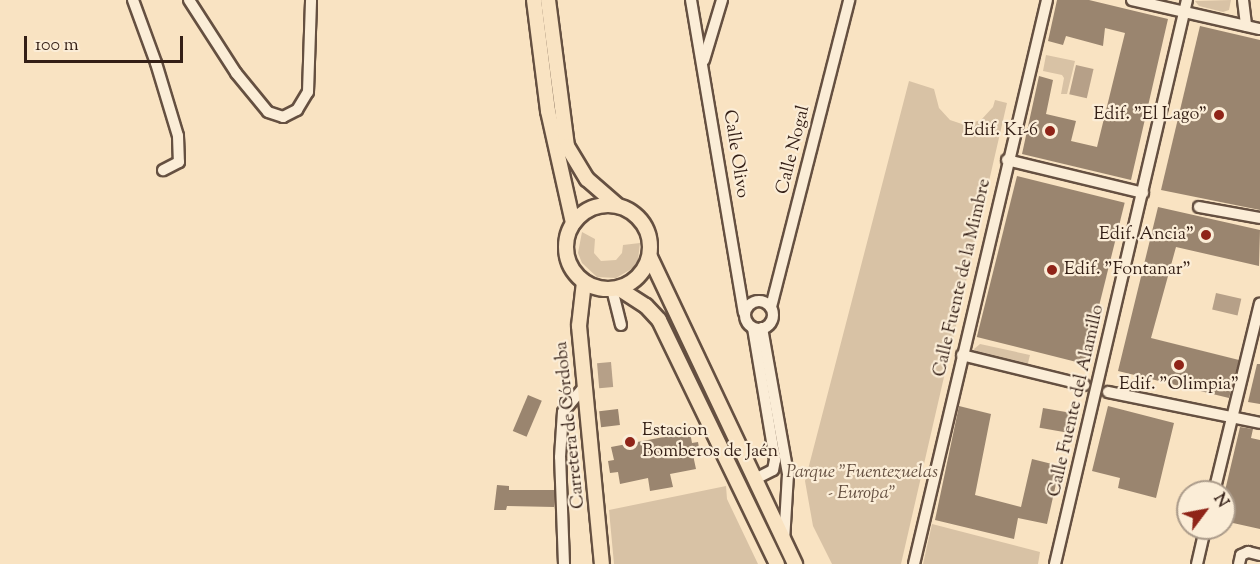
<!DOCTYPE html>
<html>
<head>
<meta charset="utf-8">
<style>
  body { margin:0 }
  #map { position:relative; width:1260px; height:564px; overflow:hidden; background:#f9e3c2; font-family:"Sorts Mill Goudy",serif }
  div>[style] { position:absolute }
  .green>* { inset:0; background:#d8c2a5 }
  .water>* { inset:0; background:#b6a088; transform-origin:0 0 }
  .building>* { inset:0; background:#9a856f; transform-origin:0 0 }
  .roads { filter:drop-shadow(2px 0 #655041) drop-shadow(-2px 0 #655041) drop-shadow(0 2px #655041) drop-shadow(0 -2px #655041) }
  .minor>* { height:10px; margin:-5px; padding:0 5px; transform-origin:5px; border-radius:5px; background:#fbedd7 }
  .minor>.ring { margin:-5px; padding:0; box-sizing:content-box; background:none; border:10px solid #fbedd7; border-radius:50% }
  .major>* { height:14px; margin:-7px; padding:0 7px; transform-origin:7px; border-radius:7px; background:#f9e3c2 }
  .major>.ring { margin:-7px; padding:0; box-sizing:content-box; background:none; border:14px solid #f9e3c2; border-radius:50% }
  .dots>* { width:16px; height:16px; translate:-50% -50%; box-sizing:border-box; border:3px solid #fbedd7; border-radius:50% }
  span { translate:-50% -50%; white-space:nowrap; text-align:center; line-height:1.15; -webkit-text-stroke:4.5px #fbedd7; paint-order:stroke }
  .poi-label { font-size:18px; color:#341f16 }
  .right { translate:-100% -50%; text-align:right }
  .left { translate:0 -50%; text-align:left }
  .street-label { font-size:18px; color:#341f16 }
  .park-label { font-size:18px; color:#655041; font-style:italic }
  .north { position:absolute; left:1176px; top:480px; width:60px; height:60px; box-sizing:border-box; background:#fbedd7; border:2px solid #ab9b8a; border-radius:50%; rotate:58deg; font-size:16px; font-weight:700; line-height:24px; text-align:center; color:#341f16 }
  .north::after { content:''; display:block; margin:auto; width:21px; height:27px; background:#8f2418; clip-path:polygon(50% 0,100% 100%,50% 72%,0 100%) }
  .scale { position:absolute; left:24px; top:36px; width:159px; height:27px; box-sizing:border-box; border:3px solid #341f16; border-top:0; padding-left:8px; font-size:18px; line-height:21px; white-space:nowrap; color:#341f16; -webkit-text-stroke:4px #fbedd7; paint-order:stroke }
</style>
</head>
<body>
<div id="map">
  <div class="green">
    <div style="clip-path:polygon(1231px 0,1229px 10px,1223px 12px,1199px 6px,1195px 1px)"></div>
    <div style="clip-path:polygon(1046px 55px,1075px 61px,1067px 94px,1061px 94px,1064px 78px,1062px 75px,1043px 71px)"></div>
    <div style="clip-path:polygon(909px 81px,934px 89px,939px 108px,950px 120px,965px 125px,981px 120px,993px 107px,995px 100px,1007px 103px,901px 564px,832px 564px,813px 526px,805px 481px)"></div>
    <div style="clip-path:polygon(582px 232px,595px 239px,594px 253px,601px 261px,616px 260px,622px 253px,623px 245px,640px 243px,638px 260px,633px 268px,616px 278px,597px 277px,582px 263px,578px 253px)"></div>
    <div style="clip-path:polygon(980px 344px,1030px 355px,1027px 367px,977px 356px,974px 349px)"></div>
    <div style="clip-path:polygon(726px 486px,727px 499px,758px 564px,614px 564px,609px 510px)"></div>
    <div style="clip-path:polygon(932px 524px,1040px 552px,1038px 564px,923px 564px)"></div>
  </div>
  <div class="water">
    <div style="left:1076px;top:65px;width:18px;height:30px;rotate:13deg"></div>
    <div style="left:1216px;top:293px;width:26px;height:17px;rotate:13deg"></div>
    <div style="left:611px;top:362px;width:25px;height:14px;rotate:85deg"></div>
  </div>
  <div class="building">
    <div style="clip-path:polygon(1057px 0,1089px 0,1168px 19px,1131px 180px,1022px 154px,1039px 76px,1053px 80px,1046px 114px,1076px 121px,1071px 141px,1097px 147px,1125px 33px,1105px 28px,1103px 46px,1066px 36px,1063px 45px,1048px 41px)"></div>
    <div style="clip-path:polygon(1200px 26px,1260px 40px,1260px 210px,1161px 190px)"></div>
    <div style="left:1017px;top:176px;width:111px;height:166px;rotate:14deg"></div>
    <div style="clip-path:polygon(1158px 207px,1260px 230px,1259px 266px,1176px 247px,1151px 338px,1239px 360px,1229px 398px,1118px 371px)"></div>
    <div style="clip-path:polygon(1257px 364px,1260px 364px,1260px 404px,1248px 402px)"></div>
    <div style="left:528px;top:395px;width:15px;height:39px;rotate:23deg"></div>
    <div style="clip-path:polygon(959px 406px,991px 414px,975px 495px,1021px 507px,1032px 459px,1060px 466px,1047px 524px,1018px 518px,1014px 539px,935px 520px)"></div>
    <div style="clip-path:polygon(1108px 406px,1174px 423px,1156px 498px,1118px 488px,1120px 478px,1092px 471px)"></div>
    <div style="left:1043px;top:408px;width:29px;height:20px;rotate:10deg"></div>
    <div style="left:618px;top:409px;width:16px;height:19px;rotate:83deg"></div>
    <div style="clip-path:polygon(1240px 427px,1253px 429px,1251px 438px,1260px 440px,1260px 529px,1224px 521px,1224px 495px)"></div>
    <div style="clip-path:polygon(690px 432px,692px 443px,698px 442px,700px 453px,693px 455px,696px 469px,670px 474px,673px 487px,650px 491px,648px 478px,620px 484px,618px 472px,610px 473px,608px 461px,614px 460px,611px 447px)"></div>
    <div style="clip-path:polygon(497px 485px,509px 486px,509px 490px,554px 490px,554px 507px,507px 506px,506px 510px,494px 510px)"></div>
  </div>
  <div class="roads">
    <div class="minor">
      <div style="left:133px;top:0;width:67px;rotate:69.9deg"></div>
      <div style="left:156px;top:63px;width:76px;rotate:73.2deg"></div>
      <div style="left:178px;top:136px;width:26px;rotate:88deg"></div>
      <div style="left:179px;top:162px;width:18px;rotate:153deg"></div>
      <div style="left:189px;top:0;width:87px;rotate:57.2deg"></div>
      <div style="left:236px;top:73px;width:50px;rotate:50.6deg"></div>
      <div style="left:268px;top:112px;width:16px;rotate:18deg"></div>
      <div style="left:283px;top:117px;width:16px;rotate:-27deg"></div>
      <div style="left:297px;top:110px;width:21px;rotate:-59deg"></div>
      <div style="left:308px;top:92px;width:92px;rotate:-88.1deg"></div>
      <div style="left:691px;top:0;width:317px;rotate:80.4deg"></div>
      <div style="left:1132px;top:0;width:131px;rotate:12.8deg"></div>
      <div style="left:1243px;top:0;width:26px;rotate:83deg"></div>
      <div style="left:704px;top:60px;width:63px;rotate:-73.3deg"></div>
      <div style="left:1007px;top:160px;width:140px;rotate:13.6deg"></div>
      <div style="left:1199px;top:207px;width:62px;rotate:10.2deg"></div>
      <div style="left:612px;top:289px;width:37px;rotate:76deg"></div>
      <div class="ring" style="left:745px;top:301px;width:18px;height:18px"></div>
      <div style="left:771px;top:307px;width:317px;rotate:-75.7deg"></div>
      <div style="left:753px;top:328px;width:134px;rotate:80.5deg"></div>
      <div style="left:775px;top:460px;width:10px;rotate:101deg"></div>
      <div style="left:773px;top:470px;width:20px;rotate:153deg"></div>
      <div style="left:762px;top:328px;width:148px;rotate:79.9deg"></div>
      <div style="left:788px;top:474px;width:67px;rotate:93.4deg"></div>
      <div style="left:962px;top:355px;width:126px;rotate:13.8deg"></div>
      <div style="left:1108px;top:392px;width:155px;rotate:11.5deg"></div>
      <div style="left:1214px;top:492px;width:194px;rotate:-76.3deg"></div>
      <div style="left:564px;top:564px;width:107px;rotate:-92.1deg"></div>
      <div style="left:560px;top:457px;width:45px;rotate:-86.2deg"></div>
      <div style="left:563px;top:412px;width:34px;rotate:-50deg"></div>
      <div style="left:914px;top:564px;width:579px;rotate:-76.73deg"></div>
      <div style="left:1055px;top:564px;width:579px;rotate:-76.83deg"></div>
      <div style="left:1197px;top:564px;width:37px;rotate:-77deg"></div>
      <div style="left:1239px;top:564px;width:9px;rotate:-77deg"></div>
      <div style="left:1241px;top:555px;width:8px;rotate:-23deg"></div>
      <div style="left:1248px;top:552px;width:12px;rotate:14deg"></div>
    </div>
    <div class="major">
      <div style="left:534px;top:0;width:112px;rotate:82.8deg"></div>
      <div style="left:548px;top:111px;width:115px;rotate:77.4deg"></div>
      <div style="left:548px;top:0;width:147px;rotate:82.6deg"></div>
      <div style="left:567px;top:146px;width:39px;rotate:59deg"></div>
      <div style="left:587px;top:179px;width:40px;rotate:41deg"></div>
      <div class="ring" style="left:566px;top:205px;width:70px;height:70px"></div>
      <div style="left:650px;top:257px;width:340px;rotate:64.7deg"></div>
      <div style="left:584px;top:282px;width:44px;rotate:96.5deg"></div>
      <div style="left:579px;top:326px;width:239px;rotate:84.5deg"></div>
      <div style="left:618px;top:288px;width:33px;rotate:33deg"></div>
      <div style="left:646px;top:306px;width:19px;rotate:47deg"></div>
      <div style="left:659px;top:320px;width:271px;rotate:64.2deg"></div>
    </div>
  </div>
  <div class="dots">
    <div style="left:1219px;top:115px;background:#8f2418"></div>
    <div style="left:1050px;top:131px;background:#8f2418"></div>
    <div style="left:1206px;top:235px;background:#8f2418"></div>
    <div style="left:1052px;top:270px;background:#8f2418"></div>
    <div style="left:1179px;top:365px;background:#8f2418"></div>
    <div style="left:630px;top:442px;background:#8f2418"></div>
  </div>
  <div class="poi-label">
    <span class="right" style="left:1207px;top:115px">Edif. "El Lago"</span>
    <span class="right" style="left:1038px;top:131px">Edif. K1-6</span>
    <span class="right" style="left:1194px;top:235px">Edif. Ancia"</span>
    <span class="left" style="left:1064px;top:270px">Edif. "Fontanar"</span>
    <span style="left:1179px;top:385px">Edif. "Olimpia"</span>
    <span class="left" style="left:642px;top:442px">Estacion<br>Bomberos de Jaén</span>
  </div>
  <div class="street-label">
    <span style="left:794px;top:150px;rotate:-76deg">Calle Nogal</span>
    <span style="left:735px;top:154px;rotate:81deg">Calle Olivo</span>
    <span style="left:963px;top:278px;rotate:-77deg">Calle Fuente de la Mimbre</span>
    <span style="left:1077px;top:401px;rotate:-77deg">Calle Fuente del Alamillo</span>
    <span style="left:571px;top:425px;rotate:-96deg">Carretera de Córdoba</span>
  </div>
  <div class="park-label">
    <span style="left:862px;top:484px">Parque "Fuentezuelas<br>- Europa"</span>
  </div>
  <div class="north">N</div>
  <div class="scale">100 m</div>
</div>
</body>
</html>
